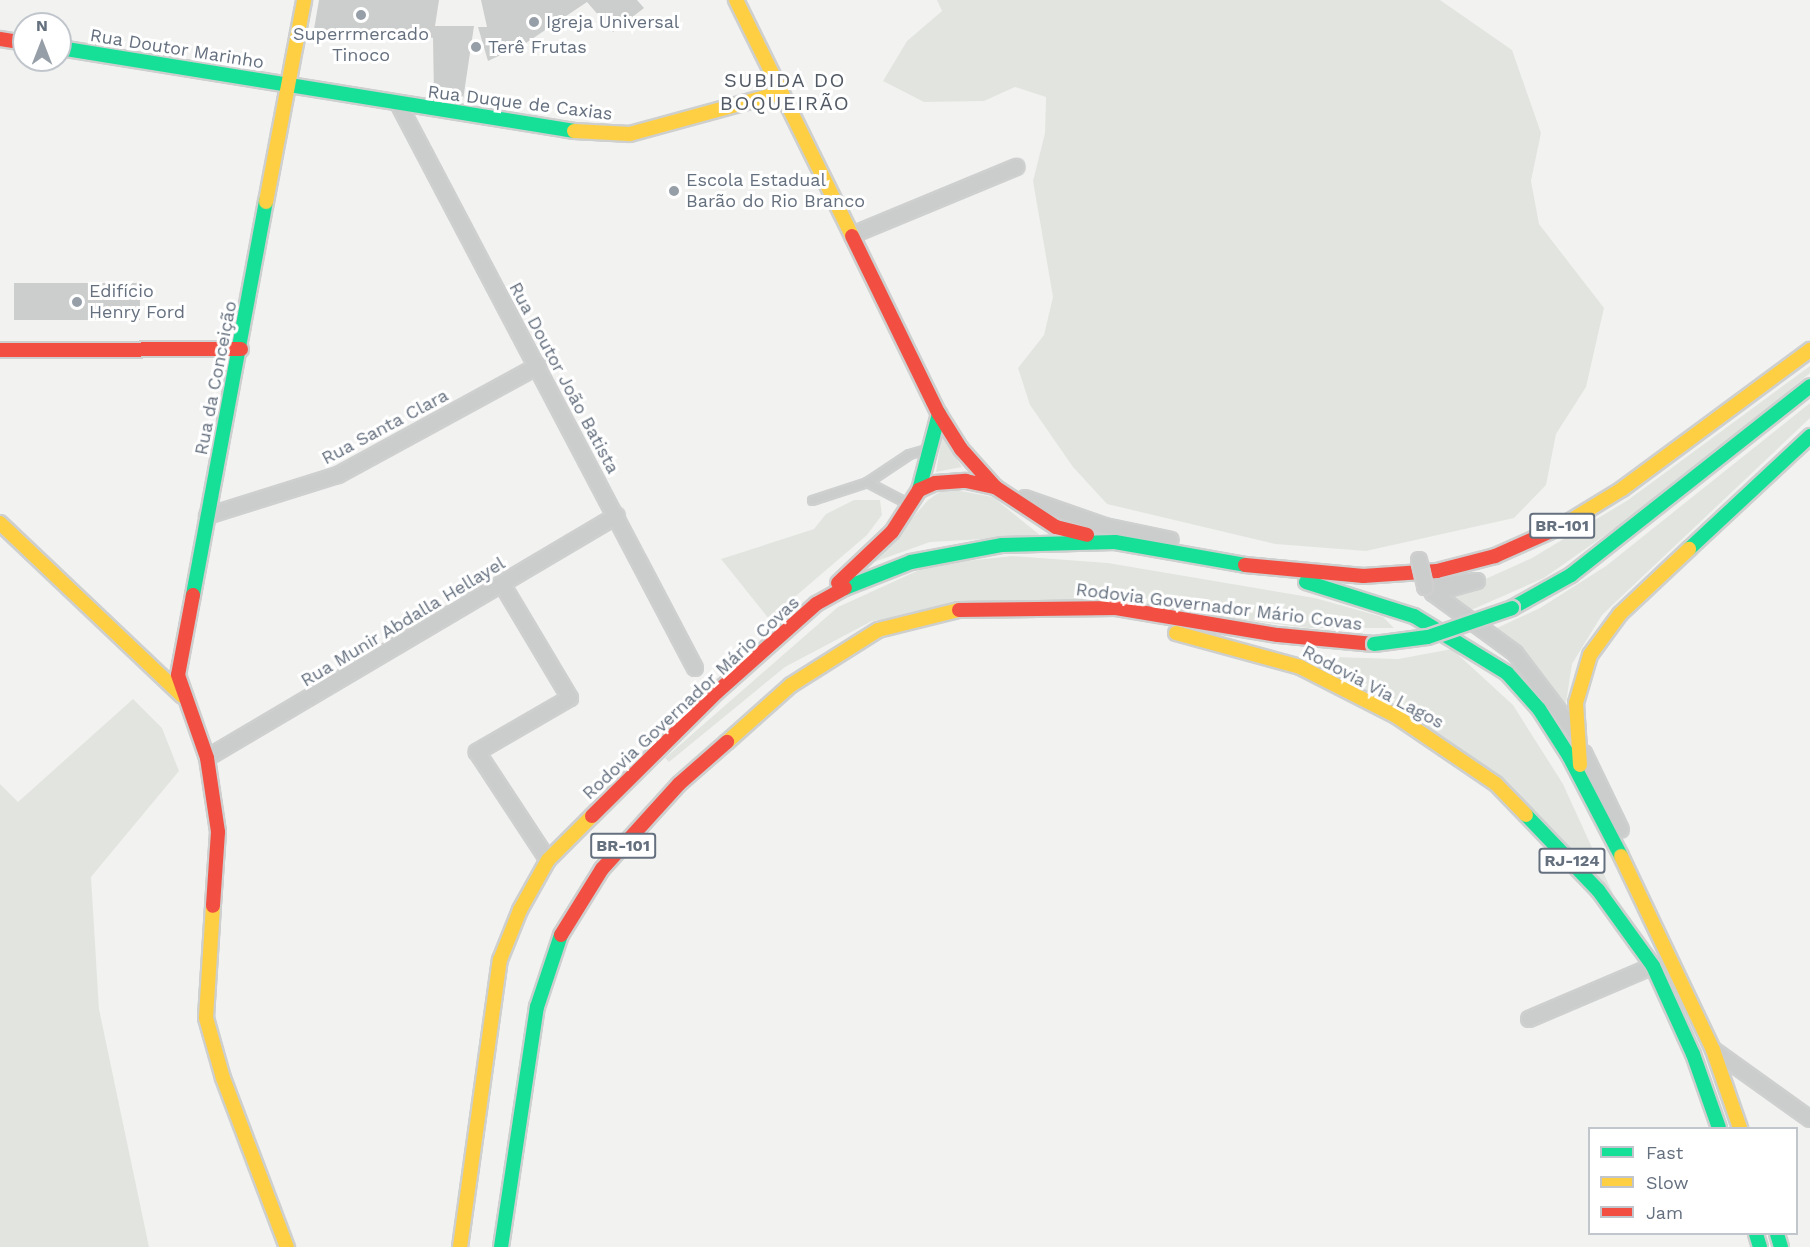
<!DOCTYPE html>
<html>
<head>
<meta charset="utf-8">
<style>
  body { margin:0 }
  #map { position:relative; width:1810px; height:1247px; overflow:hidden; background:#f2f3f1; font-family:"Work Sans",sans-serif }
  div>[style] { position:absolute }
  .green>* { inset:0; background:#e2e5df }
  .building>* { inset:0; background:#cccdcd; transform-origin:0 0 }
  .roads { filter:drop-shadow(2px 0 #cecfcf) drop-shadow(-2px 0 #cecfcf) drop-shadow(0 2px #cecfcf) drop-shadow(0 -2px #cecfcf) }
  .lane>* { height:7px; margin:-3.5px; padding:0 3.5px; transform-origin:3.5px; border-radius:3.5px; background:#cbcccc }
  .street>* { height:14px; margin:-7px; padding:0 7px; transform-origin:7px; border-radius:7px; background:#cbcccc }
  .fast>* { height:14px; margin:-7px; padding:0 7px; transform-origin:7px; border-radius:7px; background:#16e098 }
  .slow>* { height:14px; margin:-7px; padding:0 7px; transform-origin:7px; border-radius:7px; background:#ffcf43 }
  .jam>* { height:14px; margin:-7px; padding:0 7px; transform-origin:7px; border-radius:7px; background:#f24e42 }
  .bridges { filter:drop-shadow(2px 0 #cfcfcf) drop-shadow(-2px 0 #cfcfcf) drop-shadow(0 2px #cfcfcf) drop-shadow(0 -2px #cfcfcf) }
  .street-bridge>* { height:14px; margin:-7px; padding:0 7px; transform-origin:7px; border-radius:7px; background:#cbcccc }
  .fast-bridge>* { height:14px; margin:-7px; padding:0 7px; transform-origin:7px; border-radius:7px; background:#16e098 }
  .dots>* { width:16px; height:16px; translate:-50% -50%; box-sizing:border-box; border:3px solid #fff; border-radius:50% }
  span { translate:-50% -50%; white-space:nowrap; text-align:center; line-height:1.15; -webkit-text-stroke:6px #fff; paint-order:stroke }
  .shield-label span { padding:2px 4px; background:#fff; border:2px solid; border-radius:4px; -webkit-text-stroke-width:0 }
  .shield-label { font-size:16px; color:#65707f; font-weight:700 }
  .poi-label { font-size:18px; color:#65707f }
  .left { translate:0 -50%; text-align:left }
  .street-label { font-size:18px; color:#65707f }
  .neighbourhood-label { font-size:20px; color:#525a65; letter-spacing:1.5px }
  .legend { position:absolute; left:1588px; top:1127px; width:210px; height:108px; box-sizing:border-box; background:#fff; border:2px solid #c1c6cc; margin:0; padding:8px 10px; list-style:none; font-size:18px; color:#65707f }
  .legend li { display:flex; align-items:center; gap:12px; height:30px }
  .legend b { width:30px; border:2px solid #c1c6cc }
  .north { position:absolute; left:12px; top:12px; width:60px; height:60px; box-sizing:border-box; background:#fff; border:2px solid #c1c6cc; border-radius:50%; rotate:0deg; font-size:16px; font-weight:700; line-height:24px; text-align:center; color:#65707f }
  .north::after { content:''; display:block; margin:auto; width:21px; height:27px; background:#969ea7; clip-path:polygon(50% 0,100% 100%,50% 72%,0 100%) }
</style>
</head>
<body>
<div id="map">
  <div class="green">
    <div style="clip-path:polygon(937px 0,1440px 0,1512px 50px,1541px 133px,1531px 181px,1539px 224px,1604px 308px,1586px 387px,1556px 434px,1546px 485px,1514px 518px,1366px 551px,1275px 544px,1107px 504px,1073px 467px,1030px 405px,1018px 368px,1044px 335px,1053px 297px,1033px 181px,1045px 133px,1046px 97px,1015px 87px,984px 101px,924px 102px,883px 81px,907px 41px,942px 11px)"></div>
    <div style="clip-path:polygon(1810px 366px,1810px 373px,1654px 501px,1544px 578px,1462px 614px,1441px 599px,1532px 558px,1628px 500px)"></div>
    <div style="clip-path:polygon(1810px 403px,1810px 418px,1602px 615px,1572px 664px,1561px 736px,1523px 677px,1484px 634px,1540px 608px,1606px 566px)"></div>
    <div style="clip-path:polygon(942px 436px,962px 467px,936px 472px)"></div>
    <div style="clip-path:polygon(945px 488px,993px 497px,1041px 536px,930px 542px,874px 562px,928px 500px)"></div>
    <div style="clip-path:polygon(854px 500px,880px 500px,882px 515px,867px 535px,769px 619px,721px 559px,814px 529px,826px 514px)"></div>
    <div style="clip-path:polygon(1012px 556px,1108px 563px,1315px 598px,1383px 617px,1394px 628px,1309px 628px,1077px 599px,872px 621px,785px 667px,669px 762px,665px 758px,838px 607px,930px 565px)"></div>
    <div style="clip-path:polygon(1452px 649px,1513px 705px,1563px 784px,1619px 907px,1522px 799px,1302px 656px,1398px 659px)"></div>
    <div style="clip-path:polygon(133px 699px,162px 728px,179px 771px,91px 877px,99px 1009px,149px 1247px,0 1247px,0 784px,18px 802px)"></div>
  </div>
  <div class="building">
    <div style="clip-path:polygon(319px 0,439px 0,435px 26px,474px 26px,463px 100px,434px 95px,433px 38px,401px 30px,399px 41px,314px 29px)"></div>
    <div style="clip-path:polygon(481px 0,637px 0,644px 8px,613px 32px,587px 2px,526px 43px,488px 61px,478px 27px,487px 27px)"></div>
    <div style="left:140px;top:283px;width:37px;height:126px;rotate:90deg"></div>
  </div>
  <div class="roads">
    <div class="lane">
      <div style="left:867px;top:482px;width:45px;rotate:27.7deg"></div>
      <div style="left:812px;top:500px;width:58px;rotate:-18.1deg"></div>
      <div style="left:867px;top:482px;width:50px;rotate:-33.7deg"></div>
      <div style="left:909px;top:454px;width:19px;rotate:-16deg"></div>
    </div>
    <div class="street">
      <div style="left:399px;top:105px;width:636px;rotate:62.27deg"></div>
      <div style="left:852px;top:235px;width:178px;rotate:-22.5deg"></div>
      <div style="left:1025px;top:498px;width:85px;rotate:19.3deg"></div>
      <div style="left:1105px;top:526px;width:67px;rotate:12deg"></div>
      <div style="left:207px;top:516px;width:137px;rotate:-17.4deg"></div>
      <div style="left:338px;top:475px;width:228px;rotate:-28.6deg"></div>
      <div style="left:502px;top:584px;width:133px;rotate:59.2deg"></div>
      <div style="left:570px;top:698px;width:108px;rotate:149.9deg"></div>
      <div style="left:477px;top:752px;width:129px;rotate:56.7deg"></div>
      <div style="left:1425px;top:587px;width:52px;rotate:-6.6deg"></div>
      <div style="left:1477px;top:581px;width:46px;rotate:164.7deg"></div>
      <div style="left:1433px;top:593px;width:102px;rotate:36.2deg"></div>
      <div style="left:1515px;top:653px;width:99px;rotate:52.8deg"></div>
      <div style="left:1584px;top:753px;width:85px;rotate:64.3deg"></div>
      <div style="left:207px;top:758px;width:476px;rotate:-30.6deg"></div>
      <div style="left:1529px;top:1019px;width:135px;rotate:-23.1deg"></div>
      <div style="left:1715px;top:1051px;width:117px;rotate:35.6deg"></div>
    </div>
    <div class="fast">
      <div style="left:60px;top:48px;width:521px;rotate:9.17deg"></div>
      <div style="left:919px;top:490px;width:79px;rotate:-75.3deg"></div>
      <div style="left:1689px;top:549px;width:166px;rotate:-43deg"></div>
      <div style="left:1306px;top:582px;width:113px;rotate:17.5deg"></div>
      <div style="left:1414px;top:616px;width:109px;rotate:31.5deg"></div>
      <div style="left:1507px;top:673px;width:48px;rotate:48.4deg"></div>
      <div style="left:1539px;top:709px;width:56px;rotate:57.4deg"></div>
      <div style="left:1569px;top:756px;width:113px;rotate:62.5deg"></div>
      <div style="left:845px;top:588px;width:71px;rotate:-21.5deg"></div>
      <div style="left:911px;top:562px;width:93px;rotate:-10.6deg"></div>
      <div style="left:1002px;top:545px;width:113px;rotate:-1.5deg"></div>
      <div style="left:1115px;top:542px;width:132px;rotate:10deg"></div>
      <div style="left:193px;top:595px;width:400px;rotate:-79.5deg"></div>
      <div style="left:1512px;top:608px;width:68px;rotate:-29.2deg"></div>
      <div style="left:1571px;top:575px;width:305px;rotate:-38.3deg"></div>
      <div style="left:1526px;top:815px;width:104px;rotate:46.2deg"></div>
      <div style="left:1598px;top:890px;width:94px;rotate:54.1deg"></div>
      <div style="left:1653px;top:966px;width:97px;rotate:65.6deg"></div>
      <div style="left:1693px;top:1054px;width:78px;rotate:70.6deg"></div>
      <div style="left:1756px;top:1234px;width:14px;rotate:73deg"></div>
      <div style="left:1777px;top:1234px;width:14px;rotate:73deg"></div>
      <div style="left:501px;top:1247px;width:243px;rotate:-81.5deg"></div>
      <div style="left:537px;top:1007px;width:76px;rotate:-71.6deg"></div>
    </div>
    <div class="slow">
      <div style="left:736px;top:0;width:263px;rotate:63.8deg"></div>
      <div style="left:574px;top:131px;width:56px;rotate:3.1deg"></div>
      <div style="left:630px;top:134px;width:156px;rotate:-15.3deg"></div>
      <div style="left:266px;top:202px;width:206px;rotate:-79.3deg"></div>
      <div style="left:0;top:523px;width:251px;rotate:43.5deg"></div>
      <div style="left:1560px;top:527px;width:73px;rotate:-31.5deg"></div>
      <div style="left:1622px;top:489px;width:234px;rotate:-36.5deg"></div>
      <div style="left:1176px;top:633px;width:129px;rotate:15.3deg"></div>
      <div style="left:1300px;top:667px;width:108px;rotate:27deg"></div>
      <div style="left:1396px;top:716px;width:121px;rotate:34.2deg"></div>
      <div style="left:1496px;top:784px;width:43px;rotate:45.9deg"></div>
      <div style="left:727px;top:742px;width:86px;rotate:-41.7deg"></div>
      <div style="left:791px;top:685px;width:103px;rotate:-32.3deg"></div>
      <div style="left:878px;top:630px;width:83px;rotate:-13.9deg"></div>
      <div style="left:1580px;top:765px;width:62px;rotate:-93.7deg"></div>
      <div style="left:1576px;top:703px;width:50px;rotate:-73.7deg"></div>
      <div style="left:1590px;top:655px;width:51px;rotate:-53.8deg"></div>
      <div style="left:1620px;top:614px;width:95px;rotate:-43.3deg"></div>
      <div style="left:1621px;top:856px;width:215px;rotate:64.6deg"></div>
      <div style="left:1713px;top:1050px;width:83px;rotate:70.9deg"></div>
      <div style="left:213px;top:906px;width:112px;rotate:93.6deg"></div>
      <div style="left:206px;top:1018px;width:62px;rotate:74.2deg"></div>
      <div style="left:223px;top:1078px;width:181px;rotate:69.3deg"></div>
      <div style="left:460px;top:1247px;width:290px;rotate:-82.1deg"></div>
      <div style="left:500px;top:960px;width:54px;rotate:-68.2deg"></div>
      <div style="left:520px;top:910px;width:57px;rotate:-60.8deg"></div>
      <div style="left:548px;top:860px;width:62px;rotate:-45deg"></div>
    </div>
    <div class="jam">
      <div style="left:0;top:39px;width:24px;rotate:9deg"></div>
      <div style="left:852px;top:236px;width:198px;rotate:64deg"></div>
      <div style="left:939px;top:414px;width:41px;rotate:57.8deg"></div>
      <div style="left:961px;top:449px;width:51px;rotate:48.2deg"></div>
      <div style="left:0;top:350px;width:241px;rotate:-0.2deg"></div>
      <div style="left:1245px;top:565px;width:119px;rotate:5.3deg"></div>
      <div style="left:1363px;top:576px;width:74px;rotate:-3.9deg"></div>
      <div style="left:1437px;top:571px;width:60px;rotate:-14.5deg"></div>
      <div style="left:1495px;top:556px;width:71px;rotate:-24deg"></div>
      <div style="left:838px;top:583px;width:74px;rotate:-43.4deg"></div>
      <div style="left:892px;top:532px;width:50px;rotate:-57.3deg"></div>
      <div style="left:919px;top:490px;width:17px;rotate:-24deg"></div>
      <div style="left:935px;top:483px;width:31px;rotate:-4deg"></div>
      <div style="left:966px;top:481px;width:30px;rotate:12deg"></div>
      <div style="left:995px;top:487px;width:73px;rotate:33.3deg"></div>
      <div style="left:1056px;top:527px;width:32px;rotate:14deg"></div>
      <div style="left:193px;top:595px;width:81px;rotate:100.6deg"></div>
      <div style="left:178px;top:675px;width:88px;rotate:70.7deg"></div>
      <div style="left:207px;top:758px;width:75px;rotate:81.5deg"></div>
      <div style="left:218px;top:832px;width:74px;rotate:93.9deg"></div>
      <div style="left:959px;top:610px;width:157px;rotate:-0.7deg"></div>
      <div style="left:1116px;top:608px;width:164px;rotate:9.5deg"></div>
      <div style="left:1278px;top:635px;width:96px;rotate:5.4deg"></div>
      <div style="left:592px;top:816px;width:176px;rotate:-44.8deg"></div>
      <div style="left:717px;top:692px;width:132px;rotate:-41.6deg"></div>
      <div style="left:816px;top:604px;width:33px;rotate:-29deg"></div>
      <div style="left:561px;top:935px;width:78px;rotate:-58.2deg"></div>
      <div style="left:602px;top:869px;width:115px;rotate:-47.8deg"></div>
      <div style="left:679px;top:784px;width:64px;rotate:-41.2deg"></div>
    </div>
  </div>
  <div class="bridges">
    <div class="street-bridge">
      <div style="left:1419px;top:560px;width:28px;rotate:77deg"></div>
    </div>
    <div class="fast-bridge">
      <div style="left:1374px;top:644px;width:54px;rotate:-7.4deg"></div>
      <div style="left:1428px;top:637px;width:89px;rotate:-19deg"></div>
    </div>
  </div>
  <div class="dots">
    <div style="left:361px;top:15px;background:#969ea7"></div>
    <div style="left:534px;top:22px;background:#969ea7"></div>
    <div style="left:476px;top:47px;background:#969ea7"></div>
    <div style="left:674px;top:191px;background:#969ea7"></div>
    <div style="left:77px;top:302px;background:#969ea7"></div>
  </div>
  <div class="shield-label">
    <span style="left:1562px;top:526px">BR-101</span>
    <span style="left:623px;top:846px">BR-101</span>
    <span style="left:1572px;top:861px">RJ-124</span>
  </div>
  <div class="poi-label">
    <span class="left" style="left:546px;top:22px">Igreja Universal</span>
    <span style="left:361px;top:45px">Superrmercado<br>Tinoco</span>
    <span class="left" style="left:488px;top:47px">Terê Frutas</span>
    <span class="left" style="left:686px;top:191px">Escola Estadual<br>Barão do Rio Branco</span>
    <span class="left" style="left:89px;top:302px">Edifício<br>Henry Ford</span>
  </div>
  <div class="street-label">
    <span style="left:177px;top:49px;rotate:9deg">Rua Doutor Marinho</span>
    <span style="left:520px;top:103px;rotate:7deg">Rua Duque de Caxias</span>
    <span style="left:216px;top:378px;rotate:-79deg">Rua da Conceição</span>
    <span style="left:564px;top:378px;rotate:62deg">Rua Doutor João Batista</span>
    <span style="left:385px;top:427px;rotate:-28deg">Rua Santa Clara</span>
    <span style="left:1219px;top:607px;rotate:7deg">Rodovia Governador Mário Covas</span>
    <span style="left:403px;top:622px;rotate:-31deg">Rua Munir Abdalla Hellayel</span>
    <span style="left:1373px;top:687px;rotate:28deg">Rodovia Via Lagos</span>
    <span style="left:691px;top:698px;rotate:-43deg">Rodovia Governador Mário Covas</span>
  </div>
  <div class="neighbourhood-label">
    <span style="left:785px;top:92px">SUBIDA DO<br>BOQUEIRÃO</span>
  </div>
  <ul class="legend">
  <li><b style="height:8px;background:#16e098"></b>Fast</li>
  <li><b style="height:8px;background:#ffcf43"></b>Slow</li>
  <li><b style="height:8px;background:#f24e42"></b>Jam</li>
  </ul>
  <div class="north">N</div>
</div>
</body>
</html>
